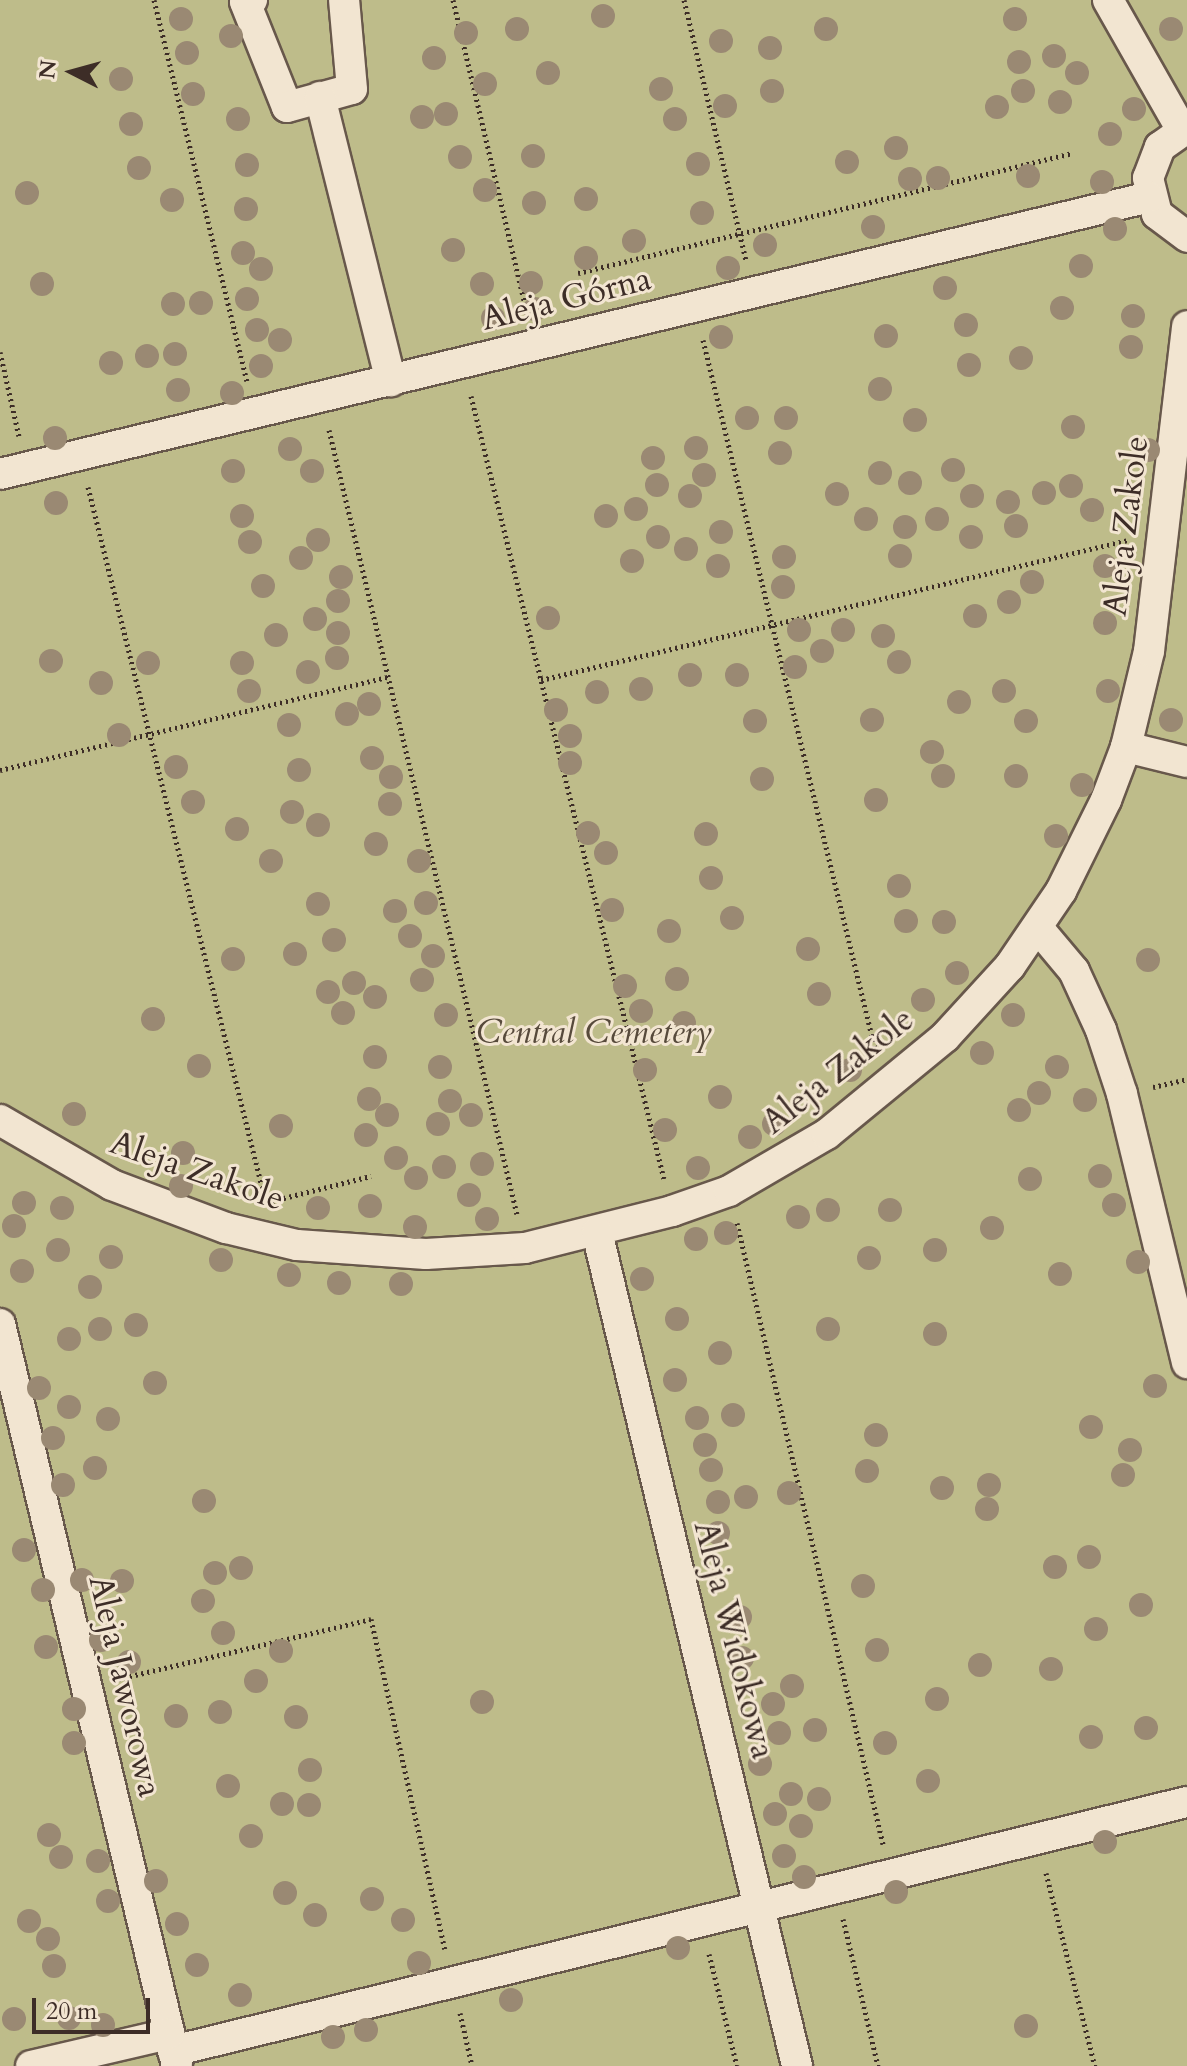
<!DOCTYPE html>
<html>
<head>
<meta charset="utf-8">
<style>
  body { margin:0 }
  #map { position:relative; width:1187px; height:2066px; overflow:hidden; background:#ebd7b8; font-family:Cardo,serif }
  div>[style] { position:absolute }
  .green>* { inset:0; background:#bebc8a; transform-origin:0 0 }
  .path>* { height:5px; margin-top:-2.5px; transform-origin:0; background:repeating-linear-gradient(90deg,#3d2d27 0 2px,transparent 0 6px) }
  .roads { filter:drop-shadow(2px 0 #68584b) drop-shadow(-2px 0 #68584b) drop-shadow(0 2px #68584b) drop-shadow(0 -2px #68584b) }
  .pedestrian>* { height:30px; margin:-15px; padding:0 15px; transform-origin:15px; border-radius:15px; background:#f2e5d1 }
  .trees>* { width:24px; height:24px; margin:-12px; border-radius:50%; background:#9a8973 }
  span { translate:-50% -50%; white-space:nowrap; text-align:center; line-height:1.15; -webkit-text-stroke:6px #f2e5d1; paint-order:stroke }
  .street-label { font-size:34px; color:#3d2d27 }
  .park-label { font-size:34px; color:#574a3b; font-style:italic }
  .north { position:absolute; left:32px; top:32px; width:80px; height:80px; -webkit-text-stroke:6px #f2e5d1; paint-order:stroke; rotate:276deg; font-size:22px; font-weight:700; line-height:32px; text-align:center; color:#3d2d27 }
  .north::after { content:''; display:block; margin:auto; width:28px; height:36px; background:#3d2d27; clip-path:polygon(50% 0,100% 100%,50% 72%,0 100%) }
  .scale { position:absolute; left:32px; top:1998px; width:118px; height:36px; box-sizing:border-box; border:4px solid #3d2d27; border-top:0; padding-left:10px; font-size:24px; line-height:28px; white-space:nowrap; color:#3d2d27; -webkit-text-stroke:6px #f2e5d1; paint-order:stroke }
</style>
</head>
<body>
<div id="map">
  <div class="green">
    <div style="left:0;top:0;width:1187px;height:2066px"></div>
  </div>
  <div class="path">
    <div style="left:154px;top:0;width:392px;rotate:76.3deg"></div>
    <div style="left:453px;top:0;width:323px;rotate:76.7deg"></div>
    <div style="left:684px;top:0;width:267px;rotate:76.6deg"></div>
    <div style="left:578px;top:273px;width:509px;rotate:-13.63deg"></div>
    <div style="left:703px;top:340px;width:730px;rotate:76.36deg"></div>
    <div style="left:0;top:352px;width:86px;rotate:77.3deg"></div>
    <div style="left:471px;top:396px;width:806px;rotate:76.15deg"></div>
    <div style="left:329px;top:430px;width:806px;rotate:76.52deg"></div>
    <div style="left:88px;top:487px;width:738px;rotate:76.04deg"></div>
    <div style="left:541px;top:680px;width:603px;rotate:-13.41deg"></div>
    <div style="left:0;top:770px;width:399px;rotate:-13.5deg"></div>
    <div style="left:1153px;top:1087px;width:35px;rotate:-13deg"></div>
    <div style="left:272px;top:1201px;width:102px;rotate:-14.2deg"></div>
    <div style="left:737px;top:1223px;width:638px;rotate:76.77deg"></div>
    <div style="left:118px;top:1679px;width:260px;rotate:-13.3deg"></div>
    <div style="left:371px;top:1619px;width:338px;rotate:77.4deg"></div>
    <div style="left:1046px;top:1873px;width:199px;rotate:75.8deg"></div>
    <div style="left:843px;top:1919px;width:151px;rotate:76.6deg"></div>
    <div style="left:709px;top:1954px;width:115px;rotate:76deg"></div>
    <div style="left:460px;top:2013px;width:54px;rotate:77.2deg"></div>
  </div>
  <div class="roads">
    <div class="pedestrian">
      <div style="left:252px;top:0;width:7px;rotate:164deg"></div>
      <div style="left:245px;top:2px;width:113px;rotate:68.2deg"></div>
      <div style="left:287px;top:107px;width:67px;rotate:-15.5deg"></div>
      <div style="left:352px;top:89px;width:89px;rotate:-95.1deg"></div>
      <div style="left:1108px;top:0;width:150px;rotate:60.4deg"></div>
      <div style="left:320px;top:97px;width:293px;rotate:76deg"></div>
      <div style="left:1187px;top:128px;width:33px;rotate:145deg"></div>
      <div style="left:1160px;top:147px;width:33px;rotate:111deg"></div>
      <div style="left:1148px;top:178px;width:37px;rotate:76deg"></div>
      <div style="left:1157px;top:214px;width:38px;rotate:37deg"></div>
      <div style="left:0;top:474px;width:1182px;rotate:-13.55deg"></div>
      <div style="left:1126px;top:747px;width:63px;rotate:13.8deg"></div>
      <div style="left:1038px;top:928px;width:56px;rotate:50.1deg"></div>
      <div style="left:1074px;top:971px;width:65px;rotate:65.4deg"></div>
      <div style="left:1101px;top:1030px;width:67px;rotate:71.8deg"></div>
      <div style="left:1122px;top:1094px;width:277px;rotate:76.4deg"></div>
      <div style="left:0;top:1120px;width:129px;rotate:30.1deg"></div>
      <div style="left:112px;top:1185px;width:122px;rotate:20.7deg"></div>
      <div style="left:226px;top:1228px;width:73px;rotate:13.5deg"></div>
      <div style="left:297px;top:1245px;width:129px;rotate:4deg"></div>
      <div style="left:426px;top:1254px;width:99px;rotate:-3.5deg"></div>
      <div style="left:525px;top:1248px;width:152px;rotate:-14.1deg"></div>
      <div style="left:672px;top:1211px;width:60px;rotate:-19.3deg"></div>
      <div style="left:729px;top:1191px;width:113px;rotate:-30.2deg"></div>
      <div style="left:827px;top:1134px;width:153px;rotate:-39.4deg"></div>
      <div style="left:945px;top:1037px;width:96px;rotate:-47.5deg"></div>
      <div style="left:1010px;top:966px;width:91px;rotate:-55.8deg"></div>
      <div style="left:1061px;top:891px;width:102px;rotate:-63.7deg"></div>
      <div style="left:1106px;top:800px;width:57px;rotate:-69.3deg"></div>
      <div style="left:1126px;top:747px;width:99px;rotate:-76.5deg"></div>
      <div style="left:1149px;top:651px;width:327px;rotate:-83.3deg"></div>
      <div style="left:597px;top:1232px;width:858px;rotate:76.51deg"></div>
      <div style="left:0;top:1324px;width:763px;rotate:76.58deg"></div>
      <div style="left:173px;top:2051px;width:1044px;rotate:-13.8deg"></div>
      <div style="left:31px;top:2066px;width:142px;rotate:-13.1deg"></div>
    </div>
  </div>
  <div class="trees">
    <div style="left:603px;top:16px"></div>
    <div style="left:181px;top:19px"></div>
    <div style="left:1015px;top:19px"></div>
    <div style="left:517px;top:29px"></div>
    <div style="left:826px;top:29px"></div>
    <div style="left:1171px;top:29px"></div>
    <div style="left:466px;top:33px"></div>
    <div style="left:231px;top:36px"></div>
    <div style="left:721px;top:41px"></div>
    <div style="left:770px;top:48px"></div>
    <div style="left:187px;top:53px"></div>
    <div style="left:1054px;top:56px"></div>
    <div style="left:434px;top:58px"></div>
    <div style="left:1019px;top:62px"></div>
    <div style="left:548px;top:73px"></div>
    <div style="left:1077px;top:73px"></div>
    <div style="left:121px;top:79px"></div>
    <div style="left:485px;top:84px"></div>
    <div style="left:661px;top:89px"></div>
    <div style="left:772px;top:91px"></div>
    <div style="left:1023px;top:91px"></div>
    <div style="left:193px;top:94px"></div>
    <div style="left:1060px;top:102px"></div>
    <div style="left:725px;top:106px"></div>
    <div style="left:997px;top:107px"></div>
    <div style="left:1134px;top:109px"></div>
    <div style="left:446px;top:114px"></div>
    <div style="left:422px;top:117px"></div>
    <div style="left:238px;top:119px"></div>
    <div style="left:675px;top:119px"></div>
    <div style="left:131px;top:124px"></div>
    <div style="left:1110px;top:134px"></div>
    <div style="left:896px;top:148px"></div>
    <div style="left:533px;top:156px"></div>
    <div style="left:460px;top:157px"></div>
    <div style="left:847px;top:162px"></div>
    <div style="left:698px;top:164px"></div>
    <div style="left:247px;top:165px"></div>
    <div style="left:139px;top:168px"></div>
    <div style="left:1028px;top:176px"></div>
    <div style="left:938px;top:178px"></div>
    <div style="left:910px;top:179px"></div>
    <div style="left:1102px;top:182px"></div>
    <div style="left:485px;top:190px"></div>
    <div style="left:27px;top:193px"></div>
    <div style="left:586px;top:199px"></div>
    <div style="left:172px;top:200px"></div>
    <div style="left:534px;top:203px"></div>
    <div style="left:246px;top:209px"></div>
    <div style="left:702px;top:213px"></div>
    <div style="left:873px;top:227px"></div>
    <div style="left:1115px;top:229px"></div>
    <div style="left:634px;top:241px"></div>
    <div style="left:765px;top:245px"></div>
    <div style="left:453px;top:250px"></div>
    <div style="left:243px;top:253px"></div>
    <div style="left:586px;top:258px"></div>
    <div style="left:1081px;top:266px"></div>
    <div style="left:728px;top:268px"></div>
    <div style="left:261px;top:269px"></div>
    <div style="left:531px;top:283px"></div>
    <div style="left:42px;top:284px"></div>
    <div style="left:482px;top:284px"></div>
    <div style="left:945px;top:288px"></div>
    <div style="left:247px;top:299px"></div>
    <div style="left:201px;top:303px"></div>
    <div style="left:173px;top:304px"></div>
    <div style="left:1062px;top:308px"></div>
    <div style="left:535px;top:309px"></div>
    <div style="left:1133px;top:316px"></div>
    <div style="left:493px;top:318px"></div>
    <div style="left:966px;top:325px"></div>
    <div style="left:257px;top:330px"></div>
    <div style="left:886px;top:336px"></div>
    <div style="left:721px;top:337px"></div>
    <div style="left:280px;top:340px"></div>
    <div style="left:1131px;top:347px"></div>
    <div style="left:175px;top:354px"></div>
    <div style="left:147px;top:356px"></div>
    <div style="left:1021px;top:358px"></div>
    <div style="left:111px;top:363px"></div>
    <div style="left:969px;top:365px"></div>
    <div style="left:261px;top:366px"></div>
    <div style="left:880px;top:389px"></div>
    <div style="left:178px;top:390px"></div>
    <div style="left:232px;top:393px"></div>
    <div style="left:747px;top:418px"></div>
    <div style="left:786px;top:418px"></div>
    <div style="left:915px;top:420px"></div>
    <div style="left:1073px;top:427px"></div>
    <div style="left:55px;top:438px"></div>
    <div style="left:696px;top:448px"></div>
    <div style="left:290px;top:449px"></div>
    <div style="left:1148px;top:450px"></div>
    <div style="left:780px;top:453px"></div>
    <div style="left:653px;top:458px"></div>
    <div style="left:953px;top:470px"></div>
    <div style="left:233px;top:471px"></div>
    <div style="left:312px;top:471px"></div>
    <div style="left:880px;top:473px"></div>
    <div style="left:704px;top:475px"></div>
    <div style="left:910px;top:483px"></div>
    <div style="left:657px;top:485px"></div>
    <div style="left:1071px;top:486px"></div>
    <div style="left:1044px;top:493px"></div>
    <div style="left:837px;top:494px"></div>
    <div style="left:690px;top:496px"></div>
    <div style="left:972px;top:496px"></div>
    <div style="left:1008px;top:502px"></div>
    <div style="left:56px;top:503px"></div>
    <div style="left:636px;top:509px"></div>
    <div style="left:1092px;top:510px"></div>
    <div style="left:242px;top:516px"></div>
    <div style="left:606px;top:516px"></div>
    <div style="left:866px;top:519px"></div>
    <div style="left:937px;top:519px"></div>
    <div style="left:1016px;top:526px"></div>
    <div style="left:905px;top:527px"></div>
    <div style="left:721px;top:532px"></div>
    <div style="left:658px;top:537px"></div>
    <div style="left:971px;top:537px"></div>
    <div style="left:318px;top:540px"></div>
    <div style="left:250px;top:542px"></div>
    <div style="left:686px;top:549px"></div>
    <div style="left:900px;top:556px"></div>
    <div style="left:784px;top:557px"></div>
    <div style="left:301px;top:558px"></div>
    <div style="left:632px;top:561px"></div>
    <div style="left:718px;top:566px"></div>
    <div style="left:1105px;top:566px"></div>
    <div style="left:341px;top:577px"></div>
    <div style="left:1032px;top:582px"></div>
    <div style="left:263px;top:586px"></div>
    <div style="left:783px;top:587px"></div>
    <div style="left:338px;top:601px"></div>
    <div style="left:1009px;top:602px"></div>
    <div style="left:975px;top:616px"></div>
    <div style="left:548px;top:618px"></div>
    <div style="left:315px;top:619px"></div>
    <div style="left:1105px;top:623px"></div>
    <div style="left:799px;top:630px"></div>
    <div style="left:843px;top:630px"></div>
    <div style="left:338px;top:633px"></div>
    <div style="left:276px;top:635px"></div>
    <div style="left:883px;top:636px"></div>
    <div style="left:822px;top:651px"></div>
    <div style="left:337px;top:658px"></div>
    <div style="left:51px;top:661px"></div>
    <div style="left:899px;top:662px"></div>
    <div style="left:148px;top:663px"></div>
    <div style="left:242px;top:663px"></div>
    <div style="left:795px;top:667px"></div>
    <div style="left:308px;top:672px"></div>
    <div style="left:690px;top:675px"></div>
    <div style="left:737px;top:675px"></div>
    <div style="left:101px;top:683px"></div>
    <div style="left:641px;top:689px"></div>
    <div style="left:249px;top:691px"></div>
    <div style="left:1004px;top:691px"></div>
    <div style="left:1108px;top:691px"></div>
    <div style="left:597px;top:692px"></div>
    <div style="left:959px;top:702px"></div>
    <div style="left:369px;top:704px"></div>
    <div style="left:556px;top:710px"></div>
    <div style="left:347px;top:714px"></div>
    <div style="left:872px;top:720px"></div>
    <div style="left:1171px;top:720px"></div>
    <div style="left:755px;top:721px"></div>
    <div style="left:1026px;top:721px"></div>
    <div style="left:289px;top:725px"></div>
    <div style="left:119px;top:735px"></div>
    <div style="left:570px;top:736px"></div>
    <div style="left:932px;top:752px"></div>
    <div style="left:372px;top:758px"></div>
    <div style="left:570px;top:763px"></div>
    <div style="left:176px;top:767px"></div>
    <div style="left:299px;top:770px"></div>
    <div style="left:943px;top:776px"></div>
    <div style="left:1016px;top:776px"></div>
    <div style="left:391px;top:777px"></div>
    <div style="left:762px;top:779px"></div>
    <div style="left:1082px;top:785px"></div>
    <div style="left:876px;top:800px"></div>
    <div style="left:193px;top:802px"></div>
    <div style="left:390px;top:804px"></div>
    <div style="left:292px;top:812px"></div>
    <div style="left:318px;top:825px"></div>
    <div style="left:237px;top:829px"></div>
    <div style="left:588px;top:833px"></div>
    <div style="left:706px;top:834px"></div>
    <div style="left:1056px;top:836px"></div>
    <div style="left:376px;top:844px"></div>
    <div style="left:606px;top:853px"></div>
    <div style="left:271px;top:861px"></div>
    <div style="left:419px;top:861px"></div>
    <div style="left:711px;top:878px"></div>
    <div style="left:899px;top:886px"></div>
    <div style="left:426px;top:903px"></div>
    <div style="left:318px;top:904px"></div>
    <div style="left:612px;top:910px"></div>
    <div style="left:395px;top:911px"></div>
    <div style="left:732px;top:918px"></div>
    <div style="left:906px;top:921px"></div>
    <div style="left:944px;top:922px"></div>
    <div style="left:669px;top:931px"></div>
    <div style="left:410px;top:936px"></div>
    <div style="left:334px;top:940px"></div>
    <div style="left:808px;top:949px"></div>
    <div style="left:295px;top:954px"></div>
    <div style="left:433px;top:956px"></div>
    <div style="left:233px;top:959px"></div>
    <div style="left:1148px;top:960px"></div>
    <div style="left:957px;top:973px"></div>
    <div style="left:677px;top:979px"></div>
    <div style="left:422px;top:980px"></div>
    <div style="left:354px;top:983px"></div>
    <div style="left:625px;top:986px"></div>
    <div style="left:328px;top:992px"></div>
    <div style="left:819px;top:994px"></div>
    <div style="left:375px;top:997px"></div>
    <div style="left:923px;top:1000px"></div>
    <div style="left:641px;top:1011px"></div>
    <div style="left:343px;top:1013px"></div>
    <div style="left:446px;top:1015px"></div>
    <div style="left:1013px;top:1015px"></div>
    <div style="left:153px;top:1019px"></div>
    <div style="left:684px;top:1023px"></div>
    <div style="left:982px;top:1053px"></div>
    <div style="left:375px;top:1057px"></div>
    <div style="left:199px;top:1066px"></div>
    <div style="left:440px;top:1067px"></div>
    <div style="left:1057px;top:1067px"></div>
    <div style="left:645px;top:1070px"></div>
    <div style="left:850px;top:1070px"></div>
    <div style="left:1039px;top:1093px"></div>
    <div style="left:720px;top:1097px"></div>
    <div style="left:369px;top:1099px"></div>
    <div style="left:1085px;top:1100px"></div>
    <div style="left:450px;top:1101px"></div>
    <div style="left:1019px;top:1110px"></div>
    <div style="left:74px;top:1114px"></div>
    <div style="left:387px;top:1115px"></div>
    <div style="left:471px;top:1115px"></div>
    <div style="left:438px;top:1124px"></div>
    <div style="left:774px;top:1124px"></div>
    <div style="left:281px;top:1126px"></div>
    <div style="left:665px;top:1130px"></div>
    <div style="left:366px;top:1135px"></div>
    <div style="left:750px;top:1137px"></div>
    <div style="left:183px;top:1153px"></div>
    <div style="left:396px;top:1158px"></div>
    <div style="left:482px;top:1164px"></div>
    <div style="left:444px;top:1167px"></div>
    <div style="left:698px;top:1168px"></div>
    <div style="left:1100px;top:1176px"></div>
    <div style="left:416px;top:1178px"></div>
    <div style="left:1030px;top:1179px"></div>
    <div style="left:181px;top:1186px"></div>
    <div style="left:469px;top:1195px"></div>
    <div style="left:24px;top:1203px"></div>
    <div style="left:1114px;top:1205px"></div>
    <div style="left:370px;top:1206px"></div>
    <div style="left:62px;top:1208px"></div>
    <div style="left:318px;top:1208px"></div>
    <div style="left:828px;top:1210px"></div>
    <div style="left:890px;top:1210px"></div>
    <div style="left:798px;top:1217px"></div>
    <div style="left:487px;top:1219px"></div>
    <div style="left:14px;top:1226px"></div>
    <div style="left:415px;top:1227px"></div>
    <div style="left:992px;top:1228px"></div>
    <div style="left:726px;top:1233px"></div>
    <div style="left:696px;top:1239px"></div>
    <div style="left:58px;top:1250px"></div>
    <div style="left:935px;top:1250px"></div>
    <div style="left:111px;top:1257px"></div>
    <div style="left:869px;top:1258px"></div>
    <div style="left:221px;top:1260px"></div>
    <div style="left:1138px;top:1262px"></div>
    <div style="left:22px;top:1271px"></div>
    <div style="left:1060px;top:1274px"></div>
    <div style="left:289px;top:1275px"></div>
    <div style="left:642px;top:1279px"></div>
    <div style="left:339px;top:1283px"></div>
    <div style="left:401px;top:1284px"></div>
    <div style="left:90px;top:1287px"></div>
    <div style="left:677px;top:1319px"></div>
    <div style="left:136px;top:1325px"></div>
    <div style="left:100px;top:1329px"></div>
    <div style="left:828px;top:1329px"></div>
    <div style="left:935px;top:1334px"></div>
    <div style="left:69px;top:1339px"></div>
    <div style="left:720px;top:1353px"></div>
    <div style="left:675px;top:1380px"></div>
    <div style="left:155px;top:1383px"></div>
    <div style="left:1155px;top:1386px"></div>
    <div style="left:39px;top:1388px"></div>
    <div style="left:69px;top:1407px"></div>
    <div style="left:733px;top:1415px"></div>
    <div style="left:697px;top:1418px"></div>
    <div style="left:108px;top:1419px"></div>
    <div style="left:1091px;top:1427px"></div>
    <div style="left:876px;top:1435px"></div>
    <div style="left:53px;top:1438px"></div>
    <div style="left:705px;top:1445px"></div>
    <div style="left:1130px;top:1450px"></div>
    <div style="left:95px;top:1468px"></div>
    <div style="left:711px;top:1470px"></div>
    <div style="left:867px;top:1471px"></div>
    <div style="left:1123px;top:1475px"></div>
    <div style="left:63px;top:1485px"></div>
    <div style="left:989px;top:1485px"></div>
    <div style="left:942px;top:1488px"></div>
    <div style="left:789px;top:1493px"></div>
    <div style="left:746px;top:1497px"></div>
    <div style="left:204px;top:1501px"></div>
    <div style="left:718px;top:1502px"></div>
    <div style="left:987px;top:1509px"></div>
    <div style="left:718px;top:1533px"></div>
    <div style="left:24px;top:1550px"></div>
    <div style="left:1089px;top:1557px"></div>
    <div style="left:1055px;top:1567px"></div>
    <div style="left:241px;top:1568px"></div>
    <div style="left:215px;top:1573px"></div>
    <div style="left:82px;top:1580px"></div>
    <div style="left:122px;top:1581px"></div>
    <div style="left:863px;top:1586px"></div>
    <div style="left:43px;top:1590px"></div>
    <div style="left:203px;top:1601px"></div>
    <div style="left:1141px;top:1605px"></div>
    <div style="left:740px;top:1617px"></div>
    <div style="left:1096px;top:1629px"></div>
    <div style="left:223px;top:1633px"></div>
    <div style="left:101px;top:1640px"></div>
    <div style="left:46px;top:1647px"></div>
    <div style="left:877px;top:1650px"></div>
    <div style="left:281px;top:1651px"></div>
    <div style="left:742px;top:1658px"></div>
    <div style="left:129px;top:1662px"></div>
    <div style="left:980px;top:1665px"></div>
    <div style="left:1051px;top:1669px"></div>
    <div style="left:256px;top:1681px"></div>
    <div style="left:792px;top:1686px"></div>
    <div style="left:937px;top:1699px"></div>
    <div style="left:482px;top:1702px"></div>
    <div style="left:773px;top:1704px"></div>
    <div style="left:74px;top:1709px"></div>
    <div style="left:220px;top:1712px"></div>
    <div style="left:176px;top:1716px"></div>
    <div style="left:296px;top:1717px"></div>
    <div style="left:1146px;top:1728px"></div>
    <div style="left:815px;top:1730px"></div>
    <div style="left:779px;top:1733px"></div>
    <div style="left:1091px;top:1737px"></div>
    <div style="left:74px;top:1743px"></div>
    <div style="left:885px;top:1743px"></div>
    <div style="left:760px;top:1764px"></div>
    <div style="left:310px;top:1770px"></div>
    <div style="left:928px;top:1781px"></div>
    <div style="left:228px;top:1786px"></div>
    <div style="left:791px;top:1794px"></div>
    <div style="left:819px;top:1799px"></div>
    <div style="left:282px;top:1804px"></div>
    <div style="left:309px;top:1805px"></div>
    <div style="left:775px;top:1814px"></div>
    <div style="left:801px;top:1826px"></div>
    <div style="left:49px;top:1835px"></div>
    <div style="left:251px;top:1836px"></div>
    <div style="left:1105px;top:1842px"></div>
    <div style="left:784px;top:1856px"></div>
    <div style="left:61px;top:1857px"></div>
    <div style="left:98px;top:1861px"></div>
    <div style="left:804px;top:1877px"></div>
    <div style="left:156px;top:1881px"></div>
    <div style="left:896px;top:1892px"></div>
    <div style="left:285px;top:1893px"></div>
    <div style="left:372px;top:1899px"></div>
    <div style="left:108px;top:1901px"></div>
    <div style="left:315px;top:1915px"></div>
    <div style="left:403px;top:1920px"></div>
    <div style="left:29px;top:1921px"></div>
    <div style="left:177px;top:1924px"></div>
    <div style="left:48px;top:1939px"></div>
    <div style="left:678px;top:1948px"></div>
    <div style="left:419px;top:1963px"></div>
    <div style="left:197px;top:1965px"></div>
    <div style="left:54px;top:1966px"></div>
    <div style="left:240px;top:1995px"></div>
    <div style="left:511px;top:2000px"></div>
    <div style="left:69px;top:2018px"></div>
    <div style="left:14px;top:2019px"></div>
    <div style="left:103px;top:2025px"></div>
    <div style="left:1026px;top:2026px"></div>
    <div style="left:366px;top:2030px"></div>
    <div style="left:333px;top:2037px"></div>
  </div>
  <div class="street-label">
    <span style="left:566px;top:299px;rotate:-14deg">Aleja Górna</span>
    <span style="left:1126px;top:526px;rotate:-83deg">Aleja Zakole</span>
    <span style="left:838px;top:1071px;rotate:-38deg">Aleja Zakole</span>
    <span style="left:197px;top:1171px;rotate:19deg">Aleja Zakole</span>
    <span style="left:734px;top:1640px;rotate:76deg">Aleja Widokowa</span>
    <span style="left:125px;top:1686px;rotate:77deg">Aleja Jaworowa</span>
  </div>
  <div class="park-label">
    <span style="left:594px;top:1033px">Central Cemetery</span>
  </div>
  <div class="north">N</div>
  <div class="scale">20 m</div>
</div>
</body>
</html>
